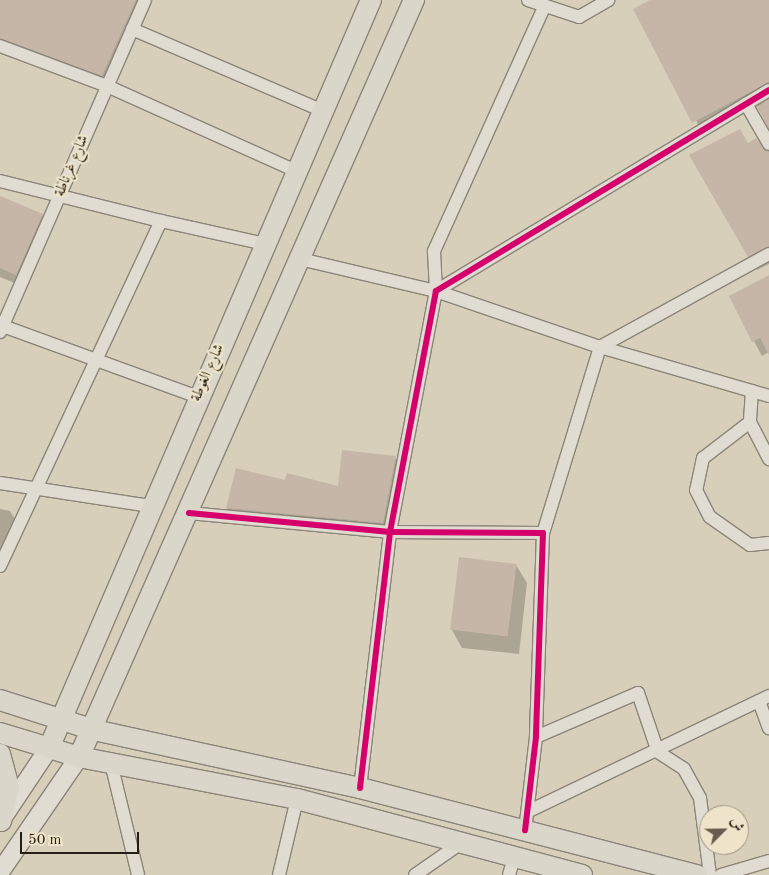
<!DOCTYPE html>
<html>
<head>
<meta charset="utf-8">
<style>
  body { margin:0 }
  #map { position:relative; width:769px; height:875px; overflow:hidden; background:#d7cfba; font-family:"Old Standard TT",Amiri,serif }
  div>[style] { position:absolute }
  .shadow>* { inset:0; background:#0003 }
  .building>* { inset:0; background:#c6b6a8; transform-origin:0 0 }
  .roads { filter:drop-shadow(1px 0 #8b8579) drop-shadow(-1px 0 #8b8579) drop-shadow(0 1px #8b8579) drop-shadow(0 -1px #8b8579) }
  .street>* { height:12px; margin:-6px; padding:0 6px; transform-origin:6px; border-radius:6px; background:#e0dcd1 }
  .secondary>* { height:18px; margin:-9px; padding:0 9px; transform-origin:9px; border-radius:9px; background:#e0dcd1 }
  .primary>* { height:20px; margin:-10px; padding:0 10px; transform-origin:10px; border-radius:10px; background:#dad6ca }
  .cycleway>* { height:6px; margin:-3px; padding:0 3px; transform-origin:3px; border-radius:3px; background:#d6006c }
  span { translate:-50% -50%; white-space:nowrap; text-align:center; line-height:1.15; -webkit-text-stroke:4.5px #ede4ca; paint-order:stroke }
  .street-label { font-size:15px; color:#271e13 }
  .north { position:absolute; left:699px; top:805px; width:50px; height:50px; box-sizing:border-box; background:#ede4ca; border:1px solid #9e9581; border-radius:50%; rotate:67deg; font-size:14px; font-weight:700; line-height:20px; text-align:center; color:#271e13 }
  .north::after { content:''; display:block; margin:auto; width:18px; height:22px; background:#655c4d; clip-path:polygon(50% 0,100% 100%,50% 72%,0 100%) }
  .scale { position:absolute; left:20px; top:832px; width:119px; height:22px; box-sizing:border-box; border:2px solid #271e13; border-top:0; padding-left:6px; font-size:15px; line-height:18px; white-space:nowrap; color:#271e13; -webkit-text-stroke:4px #ede4ca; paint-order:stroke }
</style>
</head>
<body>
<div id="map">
  <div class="shadow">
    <div style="clip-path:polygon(0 0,145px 0,110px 88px,0 50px)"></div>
    <div style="clip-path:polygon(653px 0,769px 0,769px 129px,758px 106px,702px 136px)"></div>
    <div style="clip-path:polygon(748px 144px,769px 151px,769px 264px,757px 270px,690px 156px)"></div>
    <div style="clip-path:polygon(0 198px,42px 215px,49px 228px,24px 287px,0 277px)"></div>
    <div style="clip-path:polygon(769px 277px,769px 352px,762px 356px,730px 297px)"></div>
    <div style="clip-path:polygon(395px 458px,403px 471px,391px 536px,235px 521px,227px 508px,237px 470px,286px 482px,339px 487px)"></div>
    <div style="clip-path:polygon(0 509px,10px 511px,18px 524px,0 562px)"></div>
    <div style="clip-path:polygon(460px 559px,516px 565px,527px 583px,519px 654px,462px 648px,452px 630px)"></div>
  </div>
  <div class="building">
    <div style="clip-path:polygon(0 0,136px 0,102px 76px,0 38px)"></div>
    <div style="clip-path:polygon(650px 0,769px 0,769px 82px,692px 123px,633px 9px)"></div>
    <div style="clip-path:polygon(769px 99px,769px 128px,757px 107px)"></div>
    <div style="clip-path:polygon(740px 129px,748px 143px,756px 138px,769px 152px,769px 246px,748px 257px,689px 155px)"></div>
    <div style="clip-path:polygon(0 196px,43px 214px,16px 275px,0 268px)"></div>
    <div style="clip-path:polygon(769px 275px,769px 355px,760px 338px,752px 342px,729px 296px)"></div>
    <div style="clip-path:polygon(342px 450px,396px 456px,383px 523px,226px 508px,236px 468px,285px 480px,287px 473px,338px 486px)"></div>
    <div style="left:459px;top:557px;width:58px;height:73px;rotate:7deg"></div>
  </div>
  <div class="roads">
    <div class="street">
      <div style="left:528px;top:0;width:54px;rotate:18.4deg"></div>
      <div style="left:579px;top:17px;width:34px;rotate:-30deg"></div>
      <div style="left:132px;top:29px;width:208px;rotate:23.2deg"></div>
      <div style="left:0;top:46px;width:114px;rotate:20.5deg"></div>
      <div style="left:107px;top:86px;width:207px;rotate:24.2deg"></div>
      <div style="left:746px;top:104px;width:46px;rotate:60.1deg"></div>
      <div style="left:0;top:181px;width:166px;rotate:14deg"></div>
      <div style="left:769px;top:254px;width:193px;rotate:151.2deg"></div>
      <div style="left:600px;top:347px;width:176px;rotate:16.2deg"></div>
      <div style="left:296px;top:258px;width:144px;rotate:13.3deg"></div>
      <div style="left:436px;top:291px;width:173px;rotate:18.9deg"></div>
      <div style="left:600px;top:347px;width:195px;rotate:107deg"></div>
      <div style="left:436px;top:291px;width:40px;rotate:-92.9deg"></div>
      <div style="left:434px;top:251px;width:268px;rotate:-65.7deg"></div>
      <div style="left:0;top:325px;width:211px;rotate:20deg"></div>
      <div style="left:0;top:332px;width:362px;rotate:-66.4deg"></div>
      <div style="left:752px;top:391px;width:31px;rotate:94deg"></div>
      <div style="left:750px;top:422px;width:42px;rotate:62.8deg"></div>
      <div style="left:750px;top:422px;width:59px;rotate:142.5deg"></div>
      <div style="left:703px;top:458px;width:33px;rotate:102deg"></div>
      <div style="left:696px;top:490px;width:30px;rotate:63deg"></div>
      <div style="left:710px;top:517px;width:49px;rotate:35deg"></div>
      <div style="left:750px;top:545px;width:19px;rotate:-6deg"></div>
      <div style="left:0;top:483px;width:152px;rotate:8.7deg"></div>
      <div style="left:189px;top:513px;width:202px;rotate:5.4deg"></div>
      <div style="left:390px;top:532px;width:153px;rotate:0.4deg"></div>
      <div style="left:543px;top:533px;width:204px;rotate:92deg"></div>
      <div style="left:536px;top:737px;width:94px;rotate:96.7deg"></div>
      <div style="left:0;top:566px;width:381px;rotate:-65deg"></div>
      <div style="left:161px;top:221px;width:107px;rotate:12.5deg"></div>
      <div style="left:759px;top:701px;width:29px;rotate:70deg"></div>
      <div style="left:536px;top:737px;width:111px;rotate:-23.3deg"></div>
      <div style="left:638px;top:693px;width:62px;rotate:71.3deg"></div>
      <div style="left:658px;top:752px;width:31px;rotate:33deg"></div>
      <div style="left:684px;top:769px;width:33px;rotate:61deg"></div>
      <div style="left:700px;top:798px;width:78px;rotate:82.6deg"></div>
      <div style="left:111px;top:763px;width:115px;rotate:76.4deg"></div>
      <div style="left:360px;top:788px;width:258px;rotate:-83.3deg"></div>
      <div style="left:390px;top:532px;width:245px;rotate:-79.2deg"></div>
      <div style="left:436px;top:291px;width:389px;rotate:-31.1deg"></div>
      <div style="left:531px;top:810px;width:264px;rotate:-25.6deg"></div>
      <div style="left:279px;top:875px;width:78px;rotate:-76.7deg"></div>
      <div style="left:415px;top:875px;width:56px;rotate:-34.8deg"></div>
      <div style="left:509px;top:875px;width:19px;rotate:-74deg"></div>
      <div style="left:721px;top:875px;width:50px;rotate:-16.3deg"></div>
    </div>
    <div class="secondary">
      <div style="left:5px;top:814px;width:79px;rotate:-56.3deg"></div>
      <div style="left:0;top:872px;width:140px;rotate:-55.5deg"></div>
    </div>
    <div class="primary">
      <div style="left:0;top:700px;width:99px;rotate:17.7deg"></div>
      <div style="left:94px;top:730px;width:272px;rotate:12.3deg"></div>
      <div style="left:360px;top:788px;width:348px;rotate:14.5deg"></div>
      <div style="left:0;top:733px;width:83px;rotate:16.9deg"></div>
      <div style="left:79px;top:757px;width:222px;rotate:10.9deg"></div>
      <div style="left:297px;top:799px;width:295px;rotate:14.9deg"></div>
      <div style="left:49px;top:748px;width:814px;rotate:-66.71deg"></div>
      <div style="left:0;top:754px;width:34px;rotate:75deg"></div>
      <div style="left:9px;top:787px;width:35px;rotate:103deg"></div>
      <div style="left:79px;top:757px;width:828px;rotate:-66.13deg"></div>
    </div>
  </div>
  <div class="cycleway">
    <div style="left:189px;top:513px;width:202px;rotate:5.4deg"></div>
    <div style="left:390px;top:532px;width:153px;rotate:0.4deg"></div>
    <div style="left:543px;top:533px;width:204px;rotate:92deg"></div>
    <div style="left:536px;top:737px;width:94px;rotate:96.7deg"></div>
    <div style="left:360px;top:788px;width:258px;rotate:-83.3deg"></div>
    <div style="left:390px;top:532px;width:245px;rotate:-79.2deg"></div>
    <div style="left:436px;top:291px;width:389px;rotate:-31.1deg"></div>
  </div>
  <div class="street-label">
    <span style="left:72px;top:166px;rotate:-67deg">شارع غرناطة</span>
    <span style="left:208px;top:373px;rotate:-66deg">شارع الغوطة</span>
  </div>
  <div class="north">ش</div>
  <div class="scale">50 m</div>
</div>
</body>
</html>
